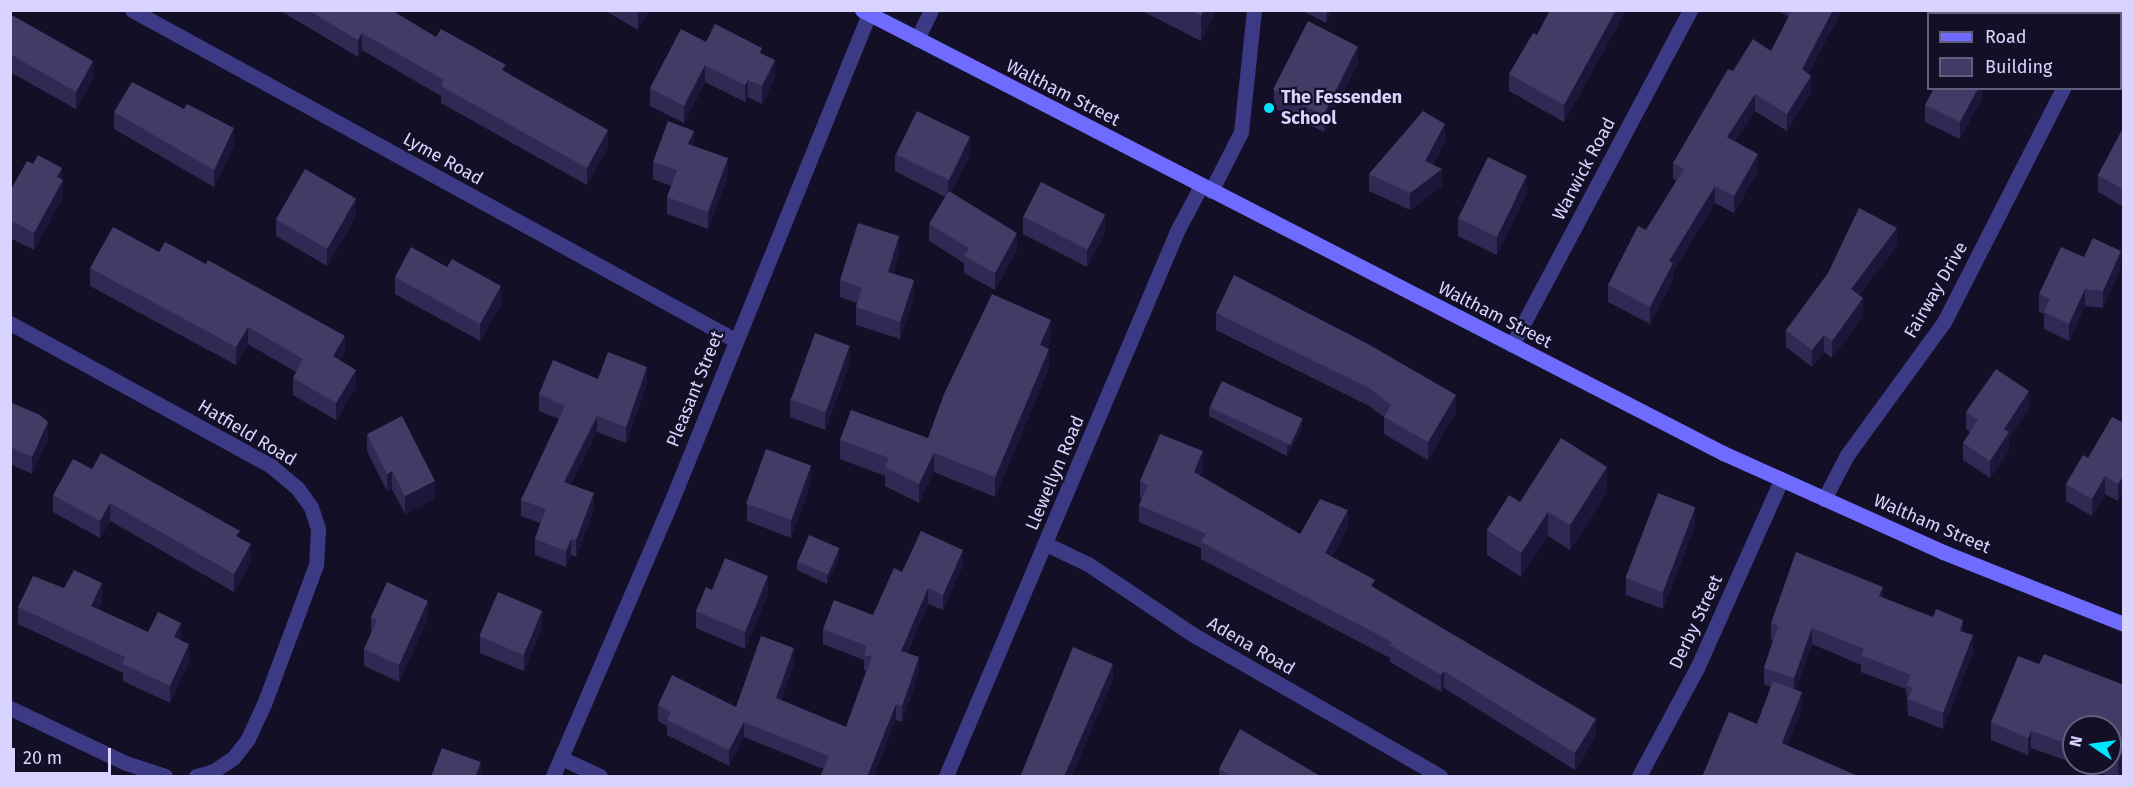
<!DOCTYPE html>
<html>
<head>
<meta charset="utf-8">
<style>
  body { margin:0 }
  #map { position:relative; width:2134px; height:787px; overflow:hidden; background:#130f26; font-family:"Fira Sans",sans-serif }
  div>[style] { position:absolute }
  .service>* { height:15px; margin:-7.5px; padding:0 7.5px; transform-origin:7.5px; border-radius:7.5px; background:#3d3a85 }
  .minor>* { height:15px; margin:-7.5px; padding:0 7.5px; transform-origin:7.5px; border-radius:7.5px; background:#3d3a85 }
  .tertiary>* { height:15px; margin:-7.5px; padding:0 7.5px; transform-origin:7.5px; border-radius:7.5px; background:#3d3a85 }
  .secondary>* { height:15px; margin:-7.5px; padding:0 7.5px; transform-origin:7.5px; border-radius:7.5px; background:#6f6bff }
  .wall>* { inset:0; background:#312854; transform-origin:0 0 }
  .shaded-wall>* { inset:0; background:#1d163a; transform-origin:0 0 }
  .building>* { inset:0; background:#433a66; transform-origin:0 0 }
  .dots>* { width:16px; height:16px; translate:-50% -50%; box-sizing:border-box; border:3px solid #130f26; border-radius:50% }
  span { translate:-50% -50%; white-space:nowrap; text-align:center; line-height:1.15; -webkit-text-stroke:4.5px #130f26; paint-order:stroke }
  .street-label { font-size:18px; color:#d9d4ff }
  .poi-label { font-size:18px; color:#d9d4ff; font-weight:700 }
  .left { translate:0 -50%; text-align:left }
  .frame { position:absolute; inset:0; border:12px solid #d9d4ff; pointer-events:none }
  .legend { position:absolute; left:1927px; top:12px; width:195px; height:78px; box-sizing:border-box; background:#130f26; border:2px solid #625e7d; margin:0; padding:8px 10px; list-style:none; font-size:18px; color:#d9d4ff }
  .legend li { display:flex; align-items:center; gap:12px; height:30px }
  .legend b { width:30px; border:2px solid #625e7d }
  .north { position:absolute; left:2062px; top:715px; width:60px; height:60px; box-sizing:border-box; background:#130f26; border:2px solid #625e7d; border-radius:50%; rotate:283deg; font-size:16px; font-weight:700; line-height:24px; text-align:center; color:#d9d4ff }
  .north::after { content:''; display:block; margin:auto; width:21px; height:27px; background:#00e5ff; clip-path:polygon(50% 0,100% 100%,50% 72%,0 100%) }
  .scale { position:absolute; left:12px; top:748px; width:99px; height:27px; box-sizing:border-box; border:3px solid #d9d4ff; border-top:0; padding-left:8px; font-size:18px; line-height:21px; white-space:nowrap; color:#d9d4ff; -webkit-text-stroke:4px #130f26; paint-order:stroke }
</style>
</head>
<body>
<div id="map">
  <div class="service">
    <div style="left:917px;top:39px;width:32px;rotate:-64deg"></div>
    <div style="left:1211px;top:191px;width:66px;rotate:-63deg"></div>
    <div style="left:1241px;top:132px;width:123px;rotate:-83.9deg"></div>
  </div>
  <div class="minor">
    <div style="left:132px;top:10px;width:687px;rotate:28.69deg"></div>
    <div style="left:2101px;top:14px;width:4px;rotate:-76deg"></div>
    <div style="left:10px;top:323px;width:298px;rotate:28.7deg"></div>
    <div style="left:271px;top:466px;width:35px;rotate:40deg"></div>
    <div style="left:298px;top:489px;width:22px;rotate:54deg"></div>
    <div style="left:311px;top:507px;width:23px;rotate:72deg"></div>
    <div style="left:318px;top:529px;width:36px;rotate:93deg"></div>
    <div style="left:316px;top:565px;width:148px;rotate:110.5deg"></div>
    <div style="left:264px;top:704px;width:38px;rotate:115deg"></div>
    <div style="left:248px;top:739px;width:24px;rotate:128deg"></div>
    <div style="left:233px;top:758px;width:23px;rotate:146deg"></div>
    <div style="left:214px;top:771px;width:19px;rotate:164deg"></div>
    <div style="left:1512px;top:345px;width:379px;rotate:-62deg"></div>
    <div style="left:1824px;top:499px;width:50px;rotate:-62.4deg"></div>
    <div style="left:1847px;top:455px;width:165px;rotate:-53.9deg"></div>
    <div style="left:1944px;top:322px;width:263px;rotate:-63deg"></div>
    <div style="left:1046px;top:544px;width:47px;rotate:25.5deg"></div>
    <div style="left:1088px;top:564px;width:125px;rotate:33.9deg"></div>
    <div style="left:1192px;top:634px;width:286px;rotate:29.8deg"></div>
    <div style="left:10px;top:708px;width:128px;rotate:25.4deg"></div>
    <div style="left:126px;top:763px;width:41px;rotate:18.4deg"></div>
    <div style="left:561px;top:758px;width:43px;rotate:24.8deg"></div>
    <div style="left:553px;top:776px;width:298px;rotate:-66.7deg"></div>
    <div style="left:671px;top:502px;width:527px;rotate:-67.92deg"></div>
    <div style="left:946px;top:776px;width:594px;rotate:-67.02deg"></div>
    <div style="left:1178px;top:229px;width:49px;rotate:-61.9deg"></div>
  </div>
  <div class="tertiary">
    <div style="left:1639px;top:776px;width:123px;rotate:-61.8deg"></div>
    <div style="left:1697px;top:668px;width:206px;rotate:-65.9deg"></div>
  </div>
  <div class="secondary">
    <div style="left:862px;top:10px;width:968px;rotate:27.23deg"></div>
    <div style="left:1723px;top:453px;width:241px;rotate:24.2deg"></div>
    <div style="left:1943px;top:552px;width:195px;rotate:21.7deg"></div>
  </div>
  <div class="wall">
    <div style="clip-path:polygon(10px 10px,12px 10px,12px 15px,93px 79px,76px 109px,10px 72px)"></div>
    <div style="clip-path:polygon(279px 10px,391px 10px,436px 37px,506px 72px,608px 147px,587px 185px,441px 103px,441px 96px,362px 50px,358px 57px)"></div>
    <div style="clip-path:polygon(604px 10px,649px 10px,638px 30px)"></div>
    <div style="clip-path:polygon(1144px 10px,1216px 10px,1201px 41px,1144px 12px)"></div>
    <div style="clip-path:polygon(1301px 10px,1332px 10px,1326px 23px)"></div>
    <div style="clip-path:polygon(1625px 10px,1625px 12px,1564px 122px,1509px 91px,1509px 74px,1537px 35px)"></div>
    <div style="clip-path:polygon(1777px 10px,1842px 10px,1808px 74px,1811px 92px,1787px 131px,1755px 111px,1735px 141px,1758px 171px,1734px 213px,1715px 203px,1673px 272px,1673px 280px,1650px 324px,1608px 302px,1608px 285px,1646px 230px,1676px 181px,1673px 179px,1673px 163px,1733px 71px,1771px 51px,1789px 17px)"></div>
    <div style="left:1960px;top:10px;width:69px;height:4px"></div>
    <div style="clip-path:polygon(706px 42px,762px 54px,775px 77px,762px 104px,748px 97px,745px 102px,705px 82px,684px 123px,650px 106px,650px 88px)"></div>
    <div style="clip-path:polygon(1358px 63px,1324px 132px,1274px 108px,1274px 90px)"></div>
    <div style="clip-path:polygon(1982px 88px,1982px 98px,1960px 139px,1925px 122px,1925px 105px)"></div>
    <div style="clip-path:polygon(114px 112px,234px 146px,214px 187px,114px 129px)"></div>
    <div style="clip-path:polygon(2124px 131px,2124px 207px,2098px 192px,2098px 175px)"></div>
    <div style="clip-path:polygon(1445px 141px,1433px 165px,1442px 186px,1410px 210px,1369px 191px,1369px 174px)"></div>
    <div style="clip-path:polygon(694px 146px,728px 175px,708px 229px,667px 214px,667px 197px,671px 186px,653px 179px,653px 162px)"></div>
    <div style="clip-path:polygon(895px 154px,970px 155px,951px 192px,1017px 250px,995px 290px,964px 273px,964px 263px,929px 241px,929px 224px,945px 197px,895px 171px)"></div>
    <div style="clip-path:polygon(62px 179px,63px 197px,34px 250px,10px 238px,10px 191px)"></div>
    <div style="clip-path:polygon(1527px 193px,1497px 255px,1458px 236px,1458px 218px)"></div>
    <div style="clip-path:polygon(356px 216px,327px 266px,276px 236px,276px 219px)"></div>
    <div style="clip-path:polygon(1023px 217px,1105px 232px,1087px 267px,1023px 234px)"></div>
    <div style="clip-path:polygon(1897px 246px,1859px 295px,1863px 316px,1832px 358px,1824px 352px,1812px 367px,1786px 347px,1786px 330px)"></div>
    <div style="clip-path:polygon(899px 253px,893px 274px,914px 298px,900px 339px,856px 325px,856px 307px,857px 303px,840px 297px,840px 280px)"></div>
    <div style="clip-path:polygon(2084px 257px,2121px 268px,2103px 308px,2085px 306px,2069px 341px,2044px 329px,2044px 314px,2039px 312px,2039px 294px)"></div>
    <div style="clip-path:polygon(90px 268px,345px 353px,340px 360px,356px 387px,336px 420px,293px 395px,293px 378px,296px 372px,248px 344px,236px 365px,90px 286px)"></div>
    <div style="clip-path:polygon(395px 277px,501px 304px,480px 341px,395px 294px)"></div>
    <div style="clip-path:polygon(1216px 313px,1456px 412px,1428px 460px,1384px 434px,1384px 417px,1369px 406px,1216px 330px)"></div>
    <div style="clip-path:polygon(1051px 339px,1047px 348px,1049px 368px,995px 497px,934px 472px,919px 503px,885px 486px,885px 476px,840px 459px,840px 440px,928px 438px)"></div>
    <div style="clip-path:polygon(850px 363px,825px 430px,790px 417px,790px 399px)"></div>
    <div style="clip-path:polygon(598px 379px,647px 383px,626px 443px,597px 432px,570px 484px,594px 509px,576px 557px,571px 555px,566px 567px,535px 555px,535px 539px,540px 523px,521px 516px,521px 500px,559px 419px,539px 411px,539px 394px)"></div>
    <div style="clip-path:polygon(10px 402px,48px 439px,32px 474px,10px 464px)"></div>
    <div style="clip-path:polygon(1209px 407px,1302px 428px,1287px 456px,1209px 416px)"></div>
    <div style="clip-path:polygon(2029px 408px,2009px 438px,2009px 450px,1990px 478px,1963px 460px,1963px 443px,1970px 432px,1966px 429px,1966px 412px)"></div>
    <div style="clip-path:polygon(2124px 423px,2124px 492px,2118px 501px,2105px 494px,2092px 516px,2066px 501px,2066px 484px,2088px 458px)"></div>
    <div style="clip-path:polygon(367px 434px,435px 499px,405px 514px,392px 489px,387px 491px,367px 451px)"></div>
    <div style="clip-path:polygon(1203px 468px,1199px 475px,1300px 534px,1348px 527px,1332px 557px,1375px 588px,1596px 736px,1575px 770px,1444px 688px,1441px 692px,1390px 662px,1390px 658px,1201px 559px,1201px 548px,1139px 522px,1139px 505px,1142px 499px,1140px 498px,1140px 481px)"></div>
    <div style="clip-path:polygon(92px 469px,240px 538px,251px 562px,234px 592px,110px 521px,100px 538px,53px 512px,53px 495px)"></div>
    <div style="clip-path:polygon(811px 482px,791px 538px,747px 521px,747px 504px)"></div>
    <div style="clip-path:polygon(1607px 492px,1570px 550px,1548px 536px,1521px 577px,1487px 555px,1487px 530px,1520px 502px)"></div>
    <div style="clip-path:polygon(1695px 525px,1663px 609px,1626px 595px,1626px 578px)"></div>
    <div style="clip-path:polygon(839px 557px,827px 584px,797px 570px,797px 561px)"></div>
    <div style="clip-path:polygon(963px 565px,943px 610px,928px 604px,907px 653px,919px 672px,902px 722px,896px 720px,823px 769px,744px 737px,729px 766px,667px 735px,667px 726px,658px 721px,658px 705px,736px 707px,794px 663px,781px 700px,846px 727px,866px 671px,864px 670px,864px 660px,823px 644px,823px 629px,873px 615px,902px 572px)"></div>
    <div style="clip-path:polygon(64px 588px,102px 601px,98px 609px,148px 632px,181px 640px,189px 662px,170px 703px,123px 681px,123px 673px,18px 624px,18px 607px)"></div>
    <div style="clip-path:polygon(712px 590px,768px 594px,745px 649px,696px 628px,696px 611px)"></div>
    <div style="clip-path:polygon(1883px 598px,1963px 632px,1973px 652px,1943px 729px,1908px 715px,1906px 689px,1861px 672px,1861px 665px,1812px 644px,1796px 689px,1802px 709px,1702px 777px,1757px 724px,1771px 687px,1764px 684px,1764px 668px,1773px 640px,1771px 639px,1771px 623px)"></div>
    <div style="clip-path:polygon(371px 617px,428px 618px,399px 682px,364px 666px,364px 649px,371px 634px)"></div>
    <div style="clip-path:polygon(542px 628px,524px 671px,480px 653px,480px 636px)"></div>
    <div style="clip-path:polygon(evenodd,2039px 664px,2124px 685px,2124px 765px,2119px 777px,2112px 777px,2031px 748px,2028px 755px,1991px 740px,1991px 722px,2039px 664px,2074px 727px,2110px 727px,2110px 763px,2074px 763px,2074px 727px)"></div>
    <div style="clip-path:polygon(1219px 769px,1322px 777px,1219px 777px)"></div>
  </div>
  <div class="shaded-wall">
    <div style="clip-path:polygon(639px 10px,649px 10px,638px 30px,638px 13px)"></div>
    <div style="clip-path:polygon(1204px 10px,1216px 10px,1201px 41px,1201px 16px)"></div>
    <div style="clip-path:polygon(1327px 10px,1332px 10px,1326px 23px,1326px 14px)"></div>
    <div style="clip-path:polygon(1616px 10px,1625px 10px,1625px 12px,1564px 122px,1564px 105px)"></div>
    <div style="clip-path:polygon(1833px 10px,1842px 10px,1802px 86px,1802px 69px)"></div>
    <div style="left:1993px;top:10px;width:8px;height:4px"></div>
    <div style="clip-path:polygon(2022px 10px,2029px 10px,2027px 14px,2022px 14px)"></div>
    <div style="clip-path:polygon(362px 33px,362px 50px,358px 57px,358px 40px)"></div>
    <div style="clip-path:polygon(1358px 46px,1358px 63px,1324px 132px,1324px 115px)"></div>
    <div style="clip-path:polygon(775px 60px,775px 77px,762px 104px,762px 86px)"></div>
    <div style="clip-path:polygon(93px 61px,93px 79px,76px 109px,76px 92px)"></div>
    <div style="clip-path:polygon(705px 65px,705px 82px,684px 123px,684px 106px)"></div>
    <div style="clip-path:polygon(1811px 76px,1811px 92px,1787px 131px,1787px 114px)"></div>
    <div style="clip-path:polygon(748px 80px,748px 97px,745px 102px,745px 85px)"></div>
    <div style="clip-path:polygon(1978px 88px,1982px 88px,1982px 98px,1960px 139px,1960px 122px)"></div>
    <div style="clip-path:polygon(1755px 94px,1755px 111px,1727px 154px,1727px 137px)"></div>
    <div style="clip-path:polygon(1445px 124px,1445px 141px,1425px 179px,1425px 161px)"></div>
    <div style="clip-path:polygon(234px 128px,234px 146px,214px 187px,214px 170px)"></div>
    <div style="clip-path:polygon(608px 130px,608px 147px,587px 185px,587px 168px)"></div>
    <div style="clip-path:polygon(694px 131px,694px 148px,688px 144px)"></div>
    <div style="clip-path:polygon(970px 137px,970px 155px,948px 198px,948px 181px)"></div>
    <div style="clip-path:polygon(1758px 154px,1758px 171px,1734px 213px,1734px 196px)"></div>
    <div style="clip-path:polygon(728px 158px,728px 175px,708px 229px,708px 212px)"></div>
    <div style="clip-path:polygon(62px 168px,63px 197px,34px 250px,34px 233px,57px 177px)"></div>
    <div style="clip-path:polygon(1442px 169px,1442px 186px,1410px 210px,1410px 193px)"></div>
    <div style="clip-path:polygon(1527px 176px,1527px 193px,1497px 255px,1497px 237px)"></div>
    <div style="clip-path:polygon(1715px 186px,1715px 203px,1673px 272px,1673px 280px,1650px 324px,1650px 307px,1669px 261px)"></div>
    <div style="clip-path:polygon(356px 199px,356px 216px,327px 266px,327px 249px)"></div>
    <div style="clip-path:polygon(1105px 214px,1105px 232px,1087px 267px,1087px 250px)"></div>
    <div style="clip-path:polygon(1897px 228px,1897px 246px,1851px 306px,1851px 289px)"></div>
    <div style="clip-path:polygon(1017px 233px,1017px 250px,995px 290px,995px 273px)"></div>
    <div style="clip-path:polygon(899px 236px,899px 253px,888px 289px,888px 272px)"></div>
    <div style="clip-path:polygon(2121px 251px,2121px 268px,2103px 308px,2103px 291px)"></div>
    <div style="clip-path:polygon(914px 280px,914px 298px,900px 339px,900px 322px)"></div>
    <div style="clip-path:polygon(501px 286px,501px 304px,480px 341px,480px 324px)"></div>
    <div style="clip-path:polygon(2085px 289px,2085px 306px,2069px 341px,2069px 324px)"></div>
    <div style="clip-path:polygon(1863px 298px,1863px 316px,1832px 358px,1832px 341px)"></div>
    <div style="clip-path:polygon(1051px 320px,1051px 339px,1040px 364px,1040px 345px)"></div>
    <div style="clip-path:polygon(248px 327px,248px 344px,236px 365px,236px 347px)"></div>
    <div style="clip-path:polygon(1824px 335px,1824px 352px,1812px 367px,1812px 350px)"></div>
    <div style="clip-path:polygon(345px 336px,345px 353px,333px 373px,333px 356px)"></div>
    <div style="clip-path:polygon(850px 346px,850px 363px,825px 430px,825px 413px)"></div>
    <div style="clip-path:polygon(1049px 349px,1049px 368px,995px 497px,995px 477px)"></div>
    <div style="clip-path:polygon(647px 367px,647px 383px,626px 443px,626px 427px)"></div>
    <div style="clip-path:polygon(356px 370px,356px 387px,336px 420px,336px 403px)"></div>
    <div style="clip-path:polygon(2029px 391px,2029px 408px,2009px 438px,2009px 450px,1990px 478px,1990px 461px,2004px 429px)"></div>
    <div style="clip-path:polygon(1456px 395px,1456px 412px,1428px 460px,1428px 442px)"></div>
    <div style="clip-path:polygon(597px 416px,597px 432px,564px 498px,564px 482px)"></div>
    <div style="clip-path:polygon(1302px 419px,1302px 428px,1287px 456px,1287px 447px)"></div>
    <div style="clip-path:polygon(48px 422px,48px 439px,32px 474px,32px 457px)"></div>
    <div style="clip-path:polygon(1203px 451px,1203px 468px,1194px 489px,1194px 472px)"></div>
    <div style="clip-path:polygon(934px 453px,934px 472px,919px 503px,919px 484px)"></div>
    <div style="clip-path:polygon(811px 465px,811px 482px,791px 538px,791px 520px)"></div>
    <div style="clip-path:polygon(1607px 467px,1607px 492px,1570px 550px,1570px 525px)"></div>
    <div style="clip-path:polygon(392px 471px,392px 489px,387px 491px,387px 474px)"></div>
    <div style="clip-path:polygon(2124px 475px,2124px 492px,2118px 501px,2118px 484px)"></div>
    <div style="clip-path:polygon(2105px 476px,2105px 494px,2092px 516px,2092px 499px)"></div>
    <div style="clip-path:polygon(435px 481px,435px 499px,405px 514px,405px 496px)"></div>
    <div style="clip-path:polygon(594px 493px,594px 509px,576px 557px,576px 540px)"></div>
    <div style="clip-path:polygon(110px 503px,110px 521px,100px 538px,100px 521px)"></div>
    <div style="clip-path:polygon(1695px 507px,1695px 525px,1663px 609px,1663px 592px)"></div>
    <div style="clip-path:polygon(1348px 510px,1348px 527px,1325px 570px,1325px 553px)"></div>
    <div style="clip-path:polygon(1548px 512px,1548px 536px,1521px 577px,1521px 553px)"></div>
    <div style="clip-path:polygon(571px 539px,571px 555px,566px 567px,566px 551px)"></div>
    <div style="clip-path:polygon(251px 544px,251px 562px,234px 592px,234px 574px)"></div>
    <div style="clip-path:polygon(839px 548px,839px 557px,827px 584px,827px 575px)"></div>
    <div style="clip-path:polygon(963px 550px,963px 565px,943px 610px,943px 595px)"></div>
    <div style="clip-path:polygon(768px 576px,768px 594px,745px 649px,745px 632px)"></div>
    <div style="clip-path:polygon(102px 583px,102px 601px,91px 623px,91px 606px)"></div>
    <div style="clip-path:polygon(1883px 587px,1883px 603px,1879px 596px)"></div>
    <div style="clip-path:polygon(928px 588px,928px 604px,901px 666px,901px 651px)"></div>
    <div style="clip-path:polygon(428px 601px,428px 618px,399px 682px,399px 665px)"></div>
    <div style="clip-path:polygon(542px 611px,542px 628px,524px 671px,524px 654px)"></div>
    <div style="clip-path:polygon(1963px 620px,1963px 636px,1960px 631px)"></div>
    <div style="clip-path:polygon(181px 623px,181px 640px,174px 655px,174px 637px)"></div>
    <div style="clip-path:polygon(1812px 628px,1812px 644px,1794px 695px,1794px 678px)"></div>
    <div style="clip-path:polygon(1973px 635px,1973px 652px,1943px 729px,1943px 713px)"></div>
    <div style="clip-path:polygon(189px 644px,189px 662px,170px 703px,170px 686px)"></div>
    <div style="clip-path:polygon(794px 648px,794px 663px,776px 714px,776px 698px)"></div>
    <div style="clip-path:polygon(919px 657px,919px 672px,902px 722px,902px 706px)"></div>
    <div style="clip-path:polygon(1113px 664px,1113px 680px,1072px 777px,1064px 777px)"></div>
    <div style="clip-path:polygon(1444px 671px,1444px 688px,1441px 692px,1441px 675px)"></div>
    <div style="clip-path:polygon(1802px 692px,1802px 709px,1782px 760px,1782px 743px)"></div>
    <div style="clip-path:polygon(896px 704px,896px 720px,874px 777px,867px 777px)"></div>
    <div style="clip-path:polygon(1596px 719px,1596px 736px,1575px 770px,1575px 753px)"></div>
    <div style="clip-path:polygon(744px 722px,744px 737px,729px 766px,729px 750px)"></div>
    <div style="clip-path:polygon(2031px 731px,2031px 748px,2028px 755px,2028px 738px)"></div>
    <div style="clip-path:polygon(2124px 748px,2124px 765px,2119px 777px,2118px 777px,2118px 761px)"></div>
    <div style="clip-path:polygon(481px 762px,481px 777px,475px 777px)"></div>
  </div>
  <div class="building">
    <div style="clip-path:polygon(308px 10px,391px 10px,436px 37px,441px 29px,506px 65px,502px 70px,608px 130px,587px 168px,441px 86px,444px 80px,362px 33px,358px 40px)"></div>
    <div style="clip-path:polygon(1189px 10px,1204px 10px,1201px 16px)"></div>
    <div style="clip-path:polygon(1319px 10px,1327px 10px,1326px 14px)"></div>
    <div style="clip-path:polygon(1550px 10px,1616px 10px,1564px 105px,1509px 74px,1533px 33px,1537px 35px)"></div>
    <div style="clip-path:polygon(1792px 10px,1833px 10px,1802px 69px,1811px 76px,1787px 114px,1755px 94px,1727px 137px,1758px 154px,1734px 196px,1715px 186px,1669px 261px,1673px 263px,1650px 307px,1608px 285px,1638px 226px,1646px 230px,1684px 169px,1673px 163px,1728px 69px,1733px 71px,1753px 39px,1771px 51px)"></div>
    <div style="left:1963px;top:10px;width:30px;height:4px"></div>
    <div style="clip-path:polygon(10px 14px,93px 61px,76px 92px,10px 54px)"></div>
    <div style="left:1308px;top:21px;width:56px;height:77px;rotate:27deg"></div>
    <div style="clip-path:polygon(715px 24px,762px 48px,760px 53px,775px 60px,762px 86px,748px 80px,745px 85px,705px 65px,684px 106px,650px 88px,681px 29px,706px 42px)"></div>
    <div style="clip-path:polygon(132px 82px,184px 109px,187px 104px,234px 128px,214px 170px,114px 112px)"></div>
    <div style="clip-path:polygon(1934px 88px,1978px 88px,1960px 122px,1925px 105px)"></div>
    <div style="left:917px;top:111px;width:59px;height:48px;rotate:26deg"></div>
    <div style="clip-path:polygon(1423px 111px,1445px 124px,1425px 161px,1442px 169px,1410px 193px,1369px 174px)"></div>
    <div style="clip-path:polygon(668px 121px,694px 131px,688px 144px,728px 158px,708px 212px,667px 197px,677px 170px,653px 162px)"></div>
    <div style="clip-path:polygon(2122px 130px,2124px 131px,2124px 190px,2098px 175px)"></div>
    <div style="clip-path:polygon(38px 155px,62px 168px,57px 177px,63px 180px,34px 233px,10px 220px,10px 191px,27px 161px,33px 164px)"></div>
    <div style="left:1488px;top:157px;width:43px;height:68px;rotate:26deg"></div>
    <div style="left:305px;top:169px;width:59px;height:58px;rotate:30deg"></div>
    <div style="left:1041px;top:182px;width:72px;height:39px;rotate:27deg"></div>
    <div style="clip-path:polygon(949px 191px,1017px 233px,995px 273px,964px 256px,969px 248px,929px 224px)"></div>
    <div style="clip-path:polygon(1859px 208px,1897px 228px,1851px 289px,1863px 298px,1832px 341px,1824px 335px,1812px 350px,1786px 330px,1828px 273px)"></div>
    <div style="clip-path:polygon(858px 223px,899px 236px,888px 272px,914px 280px,900px 322px,856px 307px,862px 288px,840px 280px)"></div>
    <div style="clip-path:polygon(113px 227px,159px 252px,165px 242px,206px 264px,208px 260px,345px 336px,333px 356px,356px 370px,336px 403px,293px 378px,303px 359px,248px 327px,236px 347px,90px 268px)"></div>
    <div style="clip-path:polygon(2093px 238px,2121px 251px,2103px 291px,2085px 289px,2069px 324px,2044px 312px,2050px 299px,2039px 294px,2061px 247px,2084px 257px)"></div>
    <div style="clip-path:polygon(411px 247px,447px 267px,452px 259px,501px 286px,480px 324px,395px 277px)"></div>
    <div style="clip-path:polygon(1234px 275px,1368px 344px,1456px 395px,1428px 442px,1384px 417px,1391px 405px,1369px 388px,1216px 313px)"></div>
    <div style="clip-path:polygon(992px 294px,1051px 320px,1040px 345px,1049px 349px,995px 477px,934px 453px,919px 484px,885px 467px,889px 458px,840px 440px,851px 410px,928px 438px,944px 394px)"></div>
    <div style="left:815px;top:333px;width:37px;height:71px;rotate:20deg"></div>
    <div style="clip-path:polygon(608px 352px,647px 367px,626px 427px,597px 416px,564px 482px,594px 493px,576px 540px,571px 539px,566px 551px,535px 539px,546px 509px,521px 500px,565px 406px,539px 394px,553px 360px,598px 379px)"></div>
    <div style="clip-path:polygon(1996px 369px,2029px 391px,2004px 429px,2009px 432px,1990px 461px,1963px 443px,1978px 420px,1966px 412px)"></div>
    <div style="left:1222px;top:381px;width:89px;height:29px;rotate:25deg"></div>
    <div style="clip-path:polygon(10px 402px,40px 415px,48px 422px,32px 457px,10px 447px)"></div>
    <div style="clip-path:polygon(402px 416px,435px 481px,405px 496px,392px 471px,387px 474px,367px 434px)"></div>
    <div style="clip-path:polygon(2112px 417px,2124px 423px,2124px 475px,2118px 484px,2105px 476px,2092px 499px,2066px 484px,2083px 455px,2088px 458px)"></div>
    <div style="clip-path:polygon(1160px 434px,1203px 451px,1194px 472px,1300px 534px,1320px 499px,1348px 510px,1325px 553px,1375px 580px,1371px 586px,1596px 719px,1575px 753px,1444px 671px,1441px 675px,1390px 645px,1392px 642px,1201px 542px,1206px 534px,1139px 505px,1148px 485px,1140px 481px)"></div>
    <div style="clip-path:polygon(1561px 438px,1607px 467px,1570px 525px,1548px 512px,1521px 553px,1487px 530px,1509px 495px,1520px 502px)"></div>
    <div style="left:766px;top:449px;width:48px;height:58px;rotate:20deg"></div>
    <div style="clip-path:polygon(101px 453px,240px 531px,236px 536px,251px 544px,234px 574px,110px 503px,100px 521px,53px 495px,73px 459px,92px 469px)"></div>
    <div style="left:1658px;top:493px;width:40px;height:91px;rotate:21deg"></div>
    <div style="clip-path:polygon(921px 531px,963px 550px,943px 595px,928px 588px,901px 651px,919px 657px,902px 706px,896px 704px,867px 777px,820px 777px,829px 756px,744px 722px,729px 750px,667px 720px,671px 712px,658px 705px,672px 675px,736px 707px,761px 636px,794px 648px,776px 698px,846px 727px,872px 657px,864px 655px,867px 646px,823px 629px,834px 600px,873px 615px,894px 568px,902px 572px)"></div>
    <div style="left:809px;top:535px;width:33px;height:29px;rotate:23deg"></div>
    <div style="clip-path:polygon(1796px 552px,1883px 587px,1879px 596px,1933px 617px,1936px 609px,1963px 620px,1960px 631px,1973px 635px,1943px 713px,1908px 699px,1913px 688px,1906px 685px,1911px 675px,1861px 655px,1864px 649px,1812px 628px,1794px 678px,1764px 668px,1778px 626px,1771px 623px)"></div>
    <div style="clip-path:polygon(725px 558px,768px 576px,745px 632px,696px 611px,706px 587px,712px 590px)"></div>
    <div style="clip-path:polygon(74px 570px,102px 583px,91px 606px,148px 632px,158px 612px,181px 623px,174px 637px,189px 644px,170px 686px,123px 664px,125px 657px,18px 607px,33px 576px,64px 588px)"></div>
    <div style="clip-path:polygon(387px 582px,428px 601px,399px 665px,364px 649px,377px 620px,371px 617px)"></div>
    <div style="left:498px;top:592px;width:48px;height:48px;rotate:23deg"></div>
    <div style="clip-path:polygon(1073px 647px,1113px 664px,1064px 777px,1020px 777px)"></div>
    <div style="clip-path:polygon(2044px 654px,2124px 685px,2124px 748px,2118px 761px,2110px 759px,2110px 727px,2074px 727px,2074px 746px,2031px 731px,2028px 738px,1991px 722px,2018px 656px,2039px 664px)"></div>
    <div style="clip-path:polygon(1773px 681px,1802px 692px,1782px 743px,1860px 777px,1702px 777px,1729px 712px,1757px 724px)"></div>
    <div style="clip-path:polygon(1240px 729px,1322px 777px,1232px 777px,1219px 769px)"></div>
    <div style="clip-path:polygon(442px 748px,481px 762px,475px 777px,431px 777px)"></div>
  </div>
  <div class="dots">
    <div style="left:1269px;top:108px;background:#00e5ff"></div>
  </div>
  <div class="street-label">
    <span style="left:1063px;top:93px;rotate:27deg">Waltham Street</span>
    <span style="left:443px;top:159px;rotate:29deg">Lyme Road</span>
    <span style="left:1584px;top:169px;rotate:-62deg">Warwick Road</span>
    <span style="left:1936px;top:290px;rotate:-60deg">Fairway Drive</span>
    <span style="left:1495px;top:315px;rotate:27deg">Waltham Street</span>
    <span style="left:695px;top:389px;rotate:-68deg">Pleasant Street</span>
    <span style="left:247px;top:433px;rotate:31deg">Hatfield Road</span>
    <span style="left:1055px;top:473px;rotate:-67deg">Llewellyn Road</span>
    <span style="left:1932px;top:524px;rotate:23deg">Waltham Street</span>
    <span style="left:1696px;top:622px;rotate:-65deg">Derby Street</span>
    <span style="left:1251px;top:646px;rotate:30deg">Adena Road</span>
  </div>
  <div class="poi-label">
    <span class="left" style="left:1281px;top:108px">The Fessenden<br>School</span>
  </div>
  <div class="frame"></div>
  <ul class="legend">
  <li><b style="height:8px;background:#6f6bff"></b>Road</li>
  <li><b style="height:16px;background:#433a66"></b>Building</li>
  </ul>
  <div class="north">N</div>
  <div class="scale">20 m</div>
</div>
</body>
</html>
